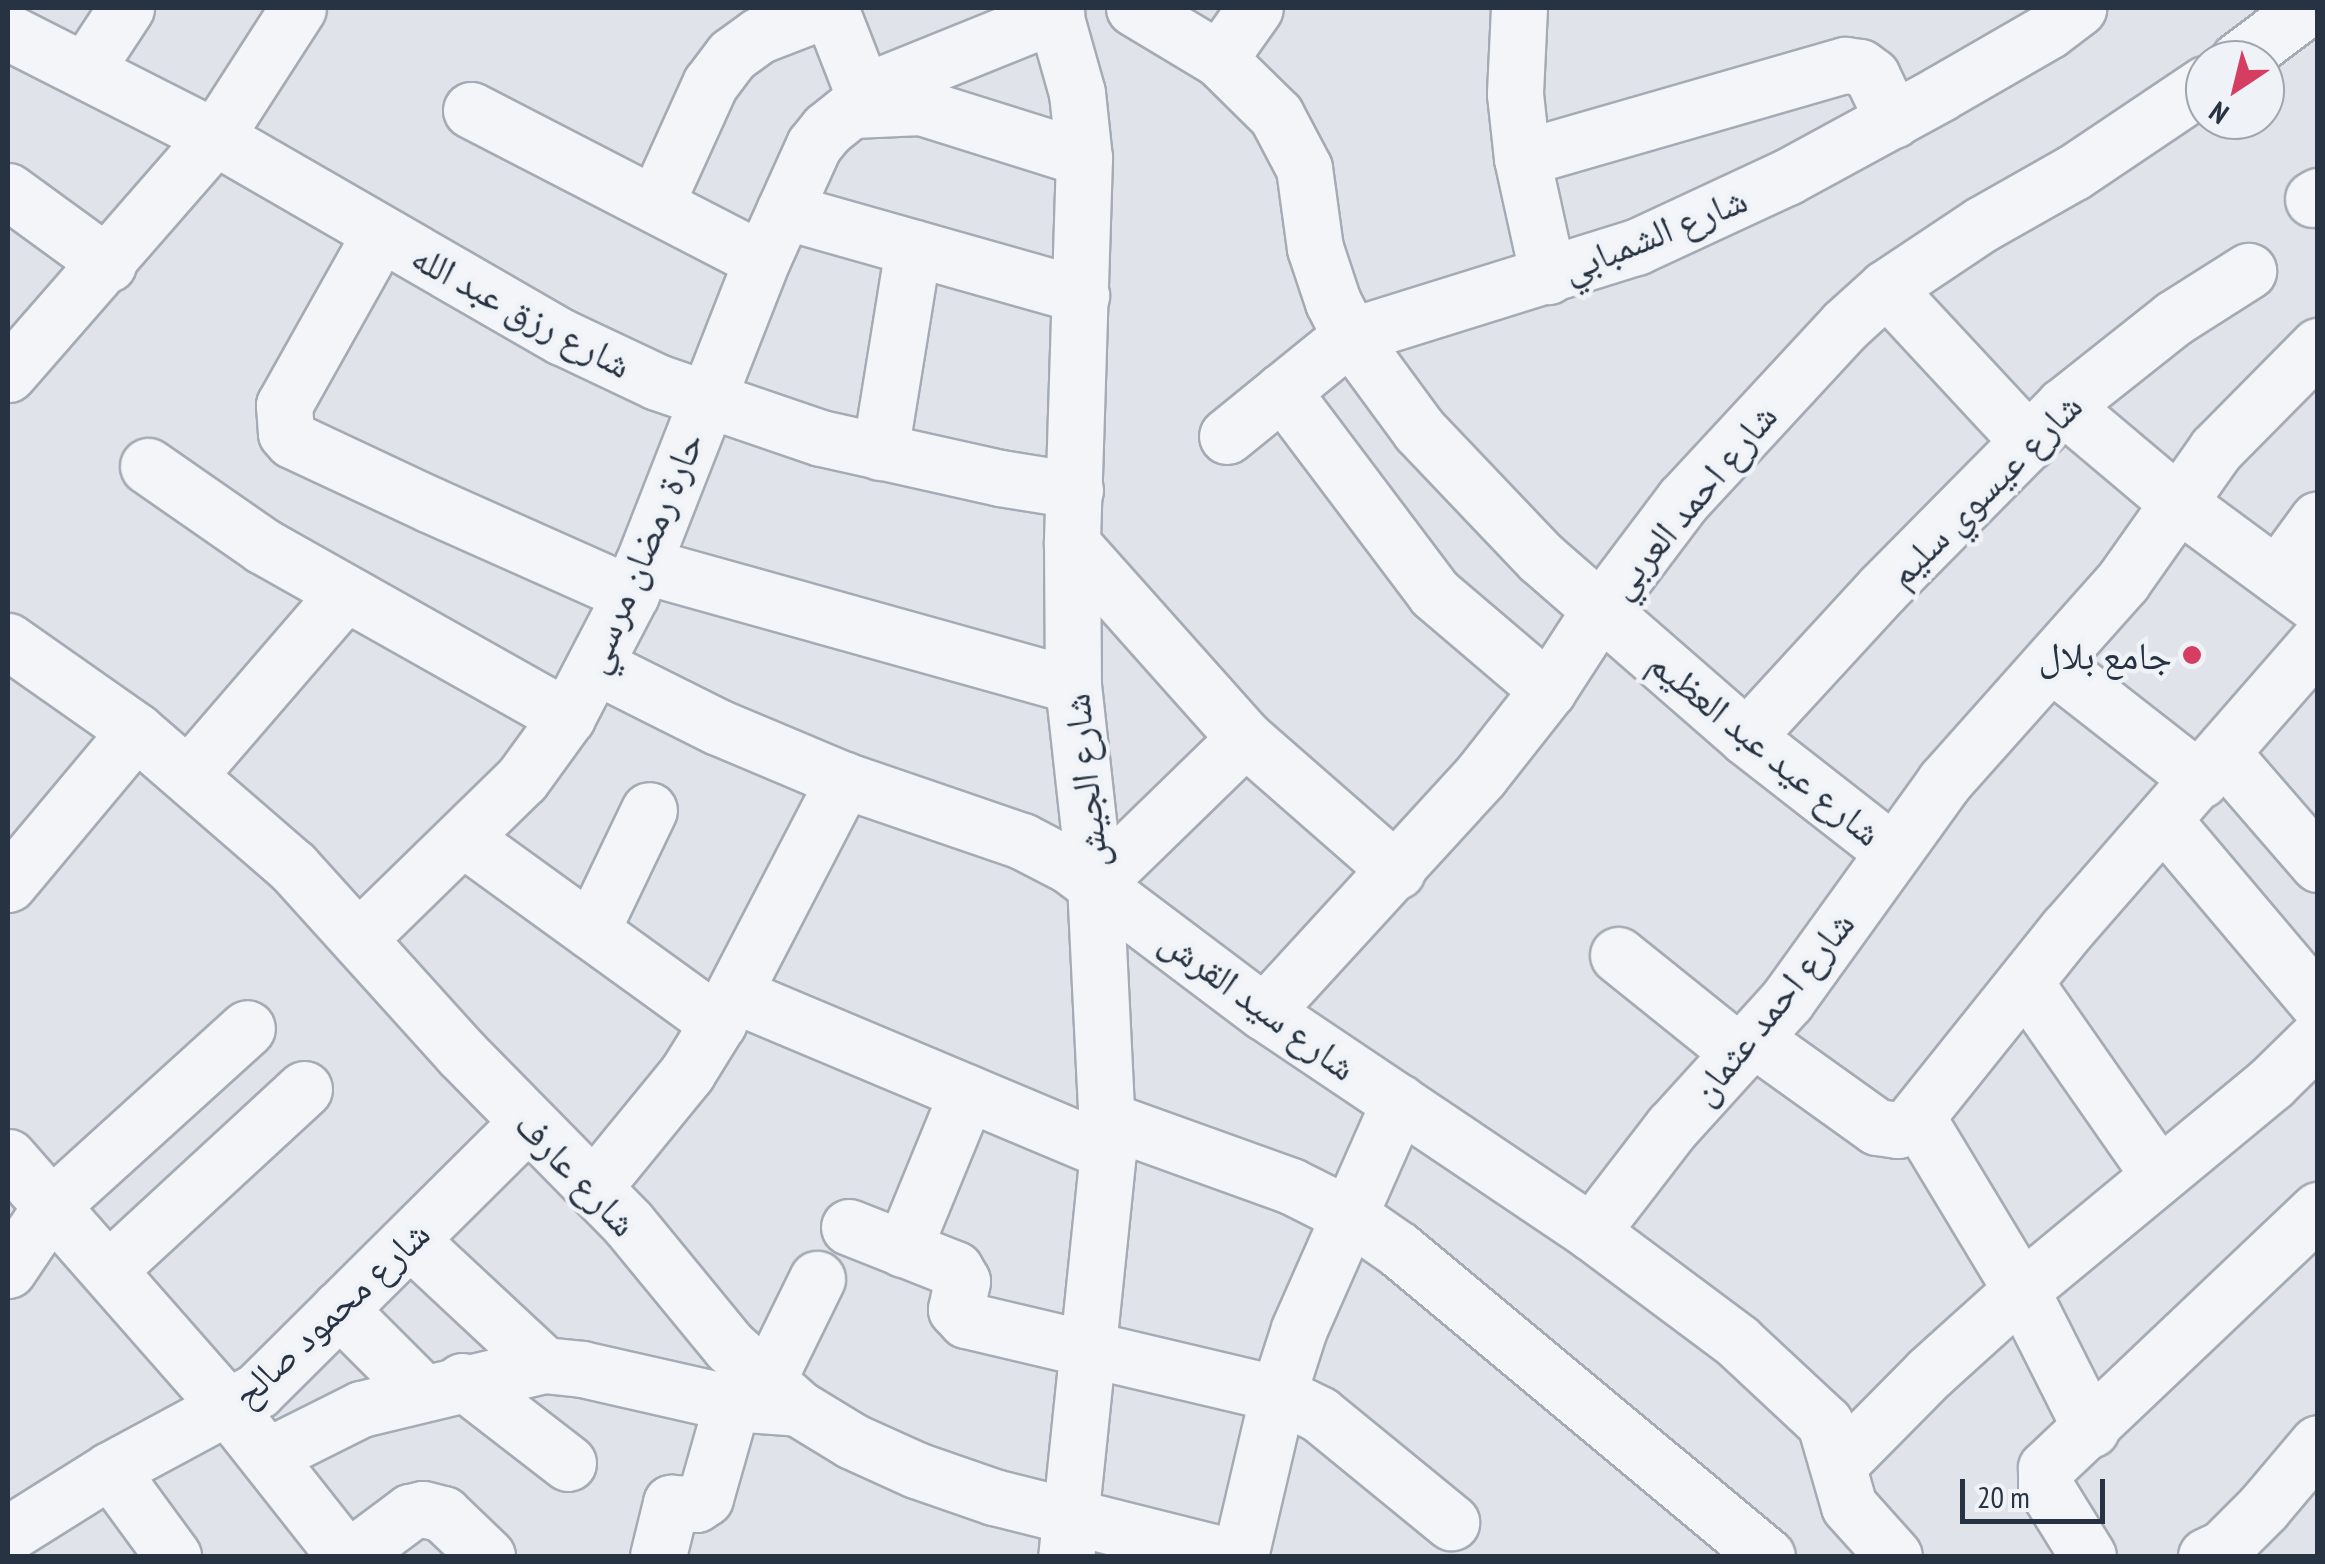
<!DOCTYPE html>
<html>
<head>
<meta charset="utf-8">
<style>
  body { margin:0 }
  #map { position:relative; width:2325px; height:1564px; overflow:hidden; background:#e0e4ea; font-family:"PT Sans Narrow","Noto Naskh Arabic",sans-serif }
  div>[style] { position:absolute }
  .roads { filter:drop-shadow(2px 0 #a5abb4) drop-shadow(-2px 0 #a5abb4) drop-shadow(0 2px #a5abb4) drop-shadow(0 -2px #a5abb4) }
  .minor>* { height:55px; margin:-27.5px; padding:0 27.5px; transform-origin:27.5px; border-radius:27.5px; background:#f3f5f8 }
  .dots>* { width:28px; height:28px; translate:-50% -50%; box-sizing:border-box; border:5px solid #eff3f7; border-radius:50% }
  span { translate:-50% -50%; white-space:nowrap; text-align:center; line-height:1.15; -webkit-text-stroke:9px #eff3f7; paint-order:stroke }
  .street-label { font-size:38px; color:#273342 }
  .poi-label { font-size:38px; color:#273342 }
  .right { translate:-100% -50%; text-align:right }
  .frame { position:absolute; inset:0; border:10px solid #273342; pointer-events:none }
  .north { position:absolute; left:2185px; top:40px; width:100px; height:100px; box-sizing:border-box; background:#eff3f7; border:2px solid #9fa6af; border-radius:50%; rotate:215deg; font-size:28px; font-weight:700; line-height:40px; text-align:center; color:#273342 }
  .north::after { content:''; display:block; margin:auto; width:35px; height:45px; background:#d53e60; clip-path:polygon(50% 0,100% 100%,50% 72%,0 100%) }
  .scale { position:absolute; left:1960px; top:1479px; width:145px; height:45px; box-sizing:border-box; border:5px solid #273342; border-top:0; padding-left:12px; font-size:30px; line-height:35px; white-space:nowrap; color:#273342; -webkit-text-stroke:8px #eff3f7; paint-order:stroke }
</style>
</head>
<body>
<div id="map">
  <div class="roads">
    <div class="minor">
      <div style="left:1053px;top:8px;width:88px;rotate:74.2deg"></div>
      <div style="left:1077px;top:93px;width:65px;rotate:83.9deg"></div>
      <div style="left:1084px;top:158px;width:386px;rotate:91.8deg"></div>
      <div style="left:1072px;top:544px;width:141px;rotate:89.6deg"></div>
      <div style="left:1073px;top:685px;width:200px;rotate:83.7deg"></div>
      <div style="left:1095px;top:884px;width:268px;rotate:87.2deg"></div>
      <div style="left:1108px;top:1152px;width:406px;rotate:95.9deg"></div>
      <div style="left:1134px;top:8px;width:99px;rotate:31deg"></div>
      <div style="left:1219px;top:59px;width:80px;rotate:44.5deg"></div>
      <div style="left:1276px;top:115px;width:60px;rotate:62.2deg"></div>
      <div style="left:1304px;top:168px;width:81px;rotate:82.2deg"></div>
      <div style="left:1315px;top:248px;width:57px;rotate:71.6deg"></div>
      <div style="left:1333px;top:302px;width:38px;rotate:63deg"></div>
      <div style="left:1350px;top:336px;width:117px;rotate:53.7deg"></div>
      <div style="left:1419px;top:430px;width:177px;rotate:46.4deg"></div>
      <div style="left:1541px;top:558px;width:272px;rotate:41.1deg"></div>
      <div style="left:1746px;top:737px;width:185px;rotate:38deg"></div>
      <div style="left:1519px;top:8px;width:86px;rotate:92.7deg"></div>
      <div style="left:1515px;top:94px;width:64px;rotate:83.8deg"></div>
      <div style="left:1522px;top:158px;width:121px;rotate:77.6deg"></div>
      <div style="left:8px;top:32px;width:232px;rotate:26.9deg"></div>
      <div style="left:215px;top:137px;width:401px;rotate:30deg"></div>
      <div style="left:562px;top:337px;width:105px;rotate:25.3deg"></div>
      <div style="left:657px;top:382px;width:173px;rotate:18.9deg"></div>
      <div style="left:821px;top:438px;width:183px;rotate:12.6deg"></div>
      <div style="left:1000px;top:478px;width:76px;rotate:9.1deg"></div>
      <div style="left:1219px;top:59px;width:62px;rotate:-54.8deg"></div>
      <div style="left:2238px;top:60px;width:86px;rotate:-37deg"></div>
      <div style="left:86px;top:69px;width:73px;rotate:-56.7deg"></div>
      <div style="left:471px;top:110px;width:327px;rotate:27.3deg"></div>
      <div style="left:853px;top:110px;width:68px;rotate:-2.5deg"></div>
      <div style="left:921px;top:107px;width:171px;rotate:17.4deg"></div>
      <div style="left:1522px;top:158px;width:336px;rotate:-16.1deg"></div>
      <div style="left:1845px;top:65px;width:15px;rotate:8deg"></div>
      <div style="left:1860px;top:67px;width:15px;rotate:37deg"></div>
      <div style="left:1872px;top:76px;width:49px;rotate:64.5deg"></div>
      <div style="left:8px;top:191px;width:124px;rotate:36.1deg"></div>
      <div style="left:2313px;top:199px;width:6px;rotate:-31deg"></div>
      <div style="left:656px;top:203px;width:131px;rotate:-65.6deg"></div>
      <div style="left:710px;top:84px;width:36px;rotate:-53deg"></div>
      <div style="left:732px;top:55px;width:34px;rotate:-36deg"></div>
      <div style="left:760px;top:35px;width:75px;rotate:-21.1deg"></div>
      <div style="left:830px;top:8px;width:93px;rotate:68.7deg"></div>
      <div style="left:784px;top:211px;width:309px;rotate:15.8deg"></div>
      <div style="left:380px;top:234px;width:196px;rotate:119.3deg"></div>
      <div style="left:284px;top:405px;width:28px;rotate:86deg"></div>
      <div style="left:286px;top:433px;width:9px;rotate:49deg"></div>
      <div style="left:292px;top:440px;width:153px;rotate:25.1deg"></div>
      <div style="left:431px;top:505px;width:219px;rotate:24deg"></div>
      <div style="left:1886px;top:288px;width:210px;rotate:47.1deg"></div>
      <div style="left:8px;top:374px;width:315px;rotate:-48.9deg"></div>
      <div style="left:215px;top:137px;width:153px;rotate:-57.2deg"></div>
      <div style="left:1282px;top:391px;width:253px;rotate:53deg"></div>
      <div style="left:1434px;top:593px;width:150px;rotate:40.4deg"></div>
      <div style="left:2063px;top:406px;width:149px;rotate:40.1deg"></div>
      <div style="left:2177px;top:502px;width:175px;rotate:36.4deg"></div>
      <div style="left:1227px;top:436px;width:159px;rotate:-39.1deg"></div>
      <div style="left:1350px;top:336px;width:300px;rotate:-17.3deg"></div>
      <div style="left:1636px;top:247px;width:166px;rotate:-24.9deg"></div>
      <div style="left:1787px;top:177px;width:173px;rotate:-28.6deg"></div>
      <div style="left:1939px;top:94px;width:126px;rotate:-30deg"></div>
      <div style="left:2048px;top:31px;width:38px;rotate:-37deg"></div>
      <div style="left:880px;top:452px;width:207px;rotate:-80.8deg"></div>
      <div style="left:148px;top:466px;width:140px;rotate:34.8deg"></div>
      <div style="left:263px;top:546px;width:349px;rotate:29.4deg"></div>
      <div style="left:1072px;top:544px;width:260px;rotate:48.3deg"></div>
      <div style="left:1245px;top:738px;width:202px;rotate:41.2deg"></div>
      <div style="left:642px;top:565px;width:447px;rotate:15.6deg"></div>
      <div style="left:2277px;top:575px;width:69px;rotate:-53.8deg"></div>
      <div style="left:8px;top:641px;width:156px;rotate:35.1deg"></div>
      <div style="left:136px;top:731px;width:208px;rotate:40.9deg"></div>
      <div style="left:293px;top:867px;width:251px;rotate:47.9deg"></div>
      <div style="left:461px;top:1053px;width:238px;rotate:45.5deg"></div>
      <div style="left:628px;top:1223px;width:161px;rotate:50.6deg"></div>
      <div style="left:730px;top:1347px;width:91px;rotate:41.9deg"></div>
      <div style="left:798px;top:1408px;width:63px;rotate:31.4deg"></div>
      <div style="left:852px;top:1441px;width:70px;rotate:24.4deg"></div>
      <div style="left:916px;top:1470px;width:83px;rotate:19.1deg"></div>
      <div style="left:994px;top:1497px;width:242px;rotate:14.1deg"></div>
      <div style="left:2053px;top:665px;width:187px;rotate:38deg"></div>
      <div style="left:596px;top:666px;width:136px;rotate:26.6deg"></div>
      <div style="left:718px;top:727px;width:137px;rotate:22.8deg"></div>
      <div style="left:844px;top:780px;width:188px;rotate:18.9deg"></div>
      <div style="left:1022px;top:841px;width:54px;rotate:27.5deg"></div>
      <div style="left:1070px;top:866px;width:243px;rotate:37deg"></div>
      <div style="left:1264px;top:1012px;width:394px;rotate:33.9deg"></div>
      <div style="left:1591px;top:1232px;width:182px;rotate:36.7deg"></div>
      <div style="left:1737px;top:1341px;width:120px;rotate:43deg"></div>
      <div style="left:1825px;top:1423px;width:86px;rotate:73.9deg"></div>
      <div style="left:1849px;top:1506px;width:67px;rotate:48deg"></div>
      <div style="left:1746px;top:737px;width:202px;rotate:-47.4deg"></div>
      <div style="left:1883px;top:588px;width:256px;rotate:-45.3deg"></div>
      <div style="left:2063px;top:406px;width:142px;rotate:-38.4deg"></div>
      <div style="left:2174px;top:318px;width:88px;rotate:-32.4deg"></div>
      <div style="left:2222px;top:753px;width:147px;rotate:49.1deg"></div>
      <div style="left:189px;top:774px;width:239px;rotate:-49.2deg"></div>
      <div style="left:2164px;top:821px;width:238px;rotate:49.8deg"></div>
      <div style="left:464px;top:839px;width:314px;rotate:35.9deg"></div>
      <div style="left:8px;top:884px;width:199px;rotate:-50.1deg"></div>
      <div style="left:1095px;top:884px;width:209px;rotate:-44.2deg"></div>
      <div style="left:591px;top:931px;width:134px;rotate:-64.4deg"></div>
      <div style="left:360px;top:937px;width:226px;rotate:-44.3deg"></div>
      <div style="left:522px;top:779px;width:77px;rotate:-54deg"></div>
      <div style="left:567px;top:717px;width:139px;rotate:-62.5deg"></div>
      <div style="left:631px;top:594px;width:359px;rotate:-68.6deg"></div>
      <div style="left:762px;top:260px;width:126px;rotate:-65.7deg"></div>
      <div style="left:814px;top:145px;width:21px;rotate:-51deg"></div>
      <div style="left:827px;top:129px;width:72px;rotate:-38.8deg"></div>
      <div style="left:883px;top:84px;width:187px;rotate:-22deg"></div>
      <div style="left:1618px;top:955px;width:156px;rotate:38.8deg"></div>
      <div style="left:2025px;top:983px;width:234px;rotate:55.1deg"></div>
      <div style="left:735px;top:995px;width:405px;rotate:22.8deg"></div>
      <div style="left:1264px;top:1012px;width:321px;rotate:-47.5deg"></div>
      <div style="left:1481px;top:775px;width:108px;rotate:-51.8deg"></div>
      <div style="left:1548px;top:690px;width:95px;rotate:-57deg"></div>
      <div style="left:1600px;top:610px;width:138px;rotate:-53deg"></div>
      <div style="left:1683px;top:500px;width:238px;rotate:-47.2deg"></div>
      <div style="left:1845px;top:325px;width:55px;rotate:-42.1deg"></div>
      <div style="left:1886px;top:288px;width:115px;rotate:-33.7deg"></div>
      <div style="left:1982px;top:224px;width:106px;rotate:-29.5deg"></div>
      <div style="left:2074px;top:172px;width:158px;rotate:-33.9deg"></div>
      <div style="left:1754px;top:1039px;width:151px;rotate:35.6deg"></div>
      <div style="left:1877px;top:1127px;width:21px;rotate:8deg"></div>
      <div style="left:1898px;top:1130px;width:12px;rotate:-20deg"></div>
      <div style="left:1909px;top:1126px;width:253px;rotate:-51.3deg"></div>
      <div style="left:2067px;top:929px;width:382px;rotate:-48.9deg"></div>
      <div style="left:1918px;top:1119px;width:200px;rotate:58.9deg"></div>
      <div style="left:2021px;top:1290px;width:156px;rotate:63.3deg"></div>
      <div style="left:1108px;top:1120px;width:195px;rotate:19.8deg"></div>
      <div style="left:1291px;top:1186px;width:65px;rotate:26.6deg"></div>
      <div style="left:1349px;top:1215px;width:60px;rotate:34.8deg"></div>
      <div style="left:1398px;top:1249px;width:480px;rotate:39.8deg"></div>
      <div style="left:8px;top:1157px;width:335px;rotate:48.7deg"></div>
      <div style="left:229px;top:1409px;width:187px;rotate:51.7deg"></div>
      <div style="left:593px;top:1188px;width:149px;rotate:-50.7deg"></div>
      <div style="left:687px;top:1073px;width:59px;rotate:-58.2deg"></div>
      <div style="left:718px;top:1023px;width:274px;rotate:-62.6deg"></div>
      <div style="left:849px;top:1227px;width:114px;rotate:21.6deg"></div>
      <div style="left:955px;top:1269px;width:14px;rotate:60deg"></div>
      <div style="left:962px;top:1281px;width:29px;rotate:102deg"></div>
      <div style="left:956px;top:1309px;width:15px;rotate:48deg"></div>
      <div style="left:966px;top:1320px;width:321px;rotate:13.3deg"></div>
      <div style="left:1278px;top:1394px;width:46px;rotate:26deg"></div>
      <div style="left:1319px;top:1414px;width:171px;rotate:39.3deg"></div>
      <div style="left:1591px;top:1232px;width:133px;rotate:-52.4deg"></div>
      <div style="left:1672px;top:1127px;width:171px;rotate:-47.8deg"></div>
      <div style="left:1787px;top:1000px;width:269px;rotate:-54.2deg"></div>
      <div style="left:1944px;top:782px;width:269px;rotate:-48.3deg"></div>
      <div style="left:2123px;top:581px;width:161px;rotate:-54.8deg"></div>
      <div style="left:2216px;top:449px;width:145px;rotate:-45.3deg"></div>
      <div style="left:410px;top:1240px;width:183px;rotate:43deg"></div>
      <div style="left:903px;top:1249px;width:169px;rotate:-67.7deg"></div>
      <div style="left:110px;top:1268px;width:264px;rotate:-42.7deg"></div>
      <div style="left:8px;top:1270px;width:78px;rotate:-55.9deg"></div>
      <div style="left:52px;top:1205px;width:263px;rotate:-42.2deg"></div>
      <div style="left:339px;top:1309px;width:116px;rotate:45deg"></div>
      <div style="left:462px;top:1381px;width:134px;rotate:37.7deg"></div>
      <div style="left:766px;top:1383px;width:116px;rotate:-63.9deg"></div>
      <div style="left:267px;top:1456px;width:105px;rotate:-26.6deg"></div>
      <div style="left:361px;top:1409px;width:188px;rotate:-13.5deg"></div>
      <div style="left:544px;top:1365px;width:38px;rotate:6deg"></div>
      <div style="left:582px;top:1369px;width:154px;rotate:12.8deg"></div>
      <div style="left:732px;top:1403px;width:66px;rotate:4.3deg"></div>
      <div style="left:1839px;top:1464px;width:128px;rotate:-45.3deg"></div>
      <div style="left:1929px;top:1373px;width:124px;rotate:-42.1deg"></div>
      <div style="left:2021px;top:1290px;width:325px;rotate:-39.6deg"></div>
      <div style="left:2271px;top:1083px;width:66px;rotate:-44.4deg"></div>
      <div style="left:110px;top:1470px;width:107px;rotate:53.8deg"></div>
      <div style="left:8px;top:1534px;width:120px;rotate:-32.1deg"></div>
      <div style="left:110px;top:1470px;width:167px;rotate:-28.3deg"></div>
      <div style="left:257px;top:1391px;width:380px;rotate:-44.8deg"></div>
      <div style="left:351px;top:1556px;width:74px;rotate:-36.7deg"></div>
      <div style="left:410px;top:1512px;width:13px;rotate:-13deg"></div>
      <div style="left:423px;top:1509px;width:21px;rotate:14deg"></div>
      <div style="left:443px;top:1514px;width:61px;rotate:43.7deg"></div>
      <div style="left:658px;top:1556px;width:55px;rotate:-76.2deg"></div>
      <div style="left:671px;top:1503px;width:25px;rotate:2deg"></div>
      <div style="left:696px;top:1504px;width:11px;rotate:-34deg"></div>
      <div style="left:705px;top:1498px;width:99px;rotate:-74.1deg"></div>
      <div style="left:1240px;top:1556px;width:166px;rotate:-76.8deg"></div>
      <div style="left:1278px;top:1394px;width:68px;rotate:-72.1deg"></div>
      <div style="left:1299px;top:1329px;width:248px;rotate:-66.2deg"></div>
      <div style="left:2088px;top:1556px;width:80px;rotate:-121.7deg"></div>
      <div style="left:2046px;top:1488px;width:20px;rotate:-90deg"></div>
      <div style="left:2046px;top:1468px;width:375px;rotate:-43.5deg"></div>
      <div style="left:2206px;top:1556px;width:19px;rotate:-25deg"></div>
      <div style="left:2223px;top:1548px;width:57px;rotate:-45deg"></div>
      <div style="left:2263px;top:1508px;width:85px;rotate:-49.8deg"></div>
    </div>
  </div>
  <div class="dots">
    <div style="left:2192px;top:655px;background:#d53e60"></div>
  </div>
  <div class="street-label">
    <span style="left:1654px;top:233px;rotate:-22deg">شارع الشمبابي</span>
    <span style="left:522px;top:310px;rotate:28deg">شارع رزق عبد الله</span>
    <span style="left:1984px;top:489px;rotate:-45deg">شارع عيسوي سليم</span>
    <span style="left:1691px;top:500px;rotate:-50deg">شارع احمد العربي</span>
    <span style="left:641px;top:552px;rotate:-67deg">حارة رمضان مرسي</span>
    <span style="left:1766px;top:747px;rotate:39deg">شارع عيد عبد العظيم</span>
    <span style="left:1084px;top:781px;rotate:-96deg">شارع الجيش</span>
    <span style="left:1259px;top:1003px;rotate:36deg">شارع سيد القرش</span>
    <span style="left:1771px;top:1007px;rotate:-51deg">شارع احمد عثمان</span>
    <span style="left:577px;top:1173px;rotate:46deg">شارع عارف</span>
    <span style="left:330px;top:1313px;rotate:-43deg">شارع محمود صالح</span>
  </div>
  <div class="poi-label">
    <span class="right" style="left:2172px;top:655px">جامع بلال</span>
  </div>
  <div class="frame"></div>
  <div class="north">N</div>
  <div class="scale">20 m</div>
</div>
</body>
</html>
